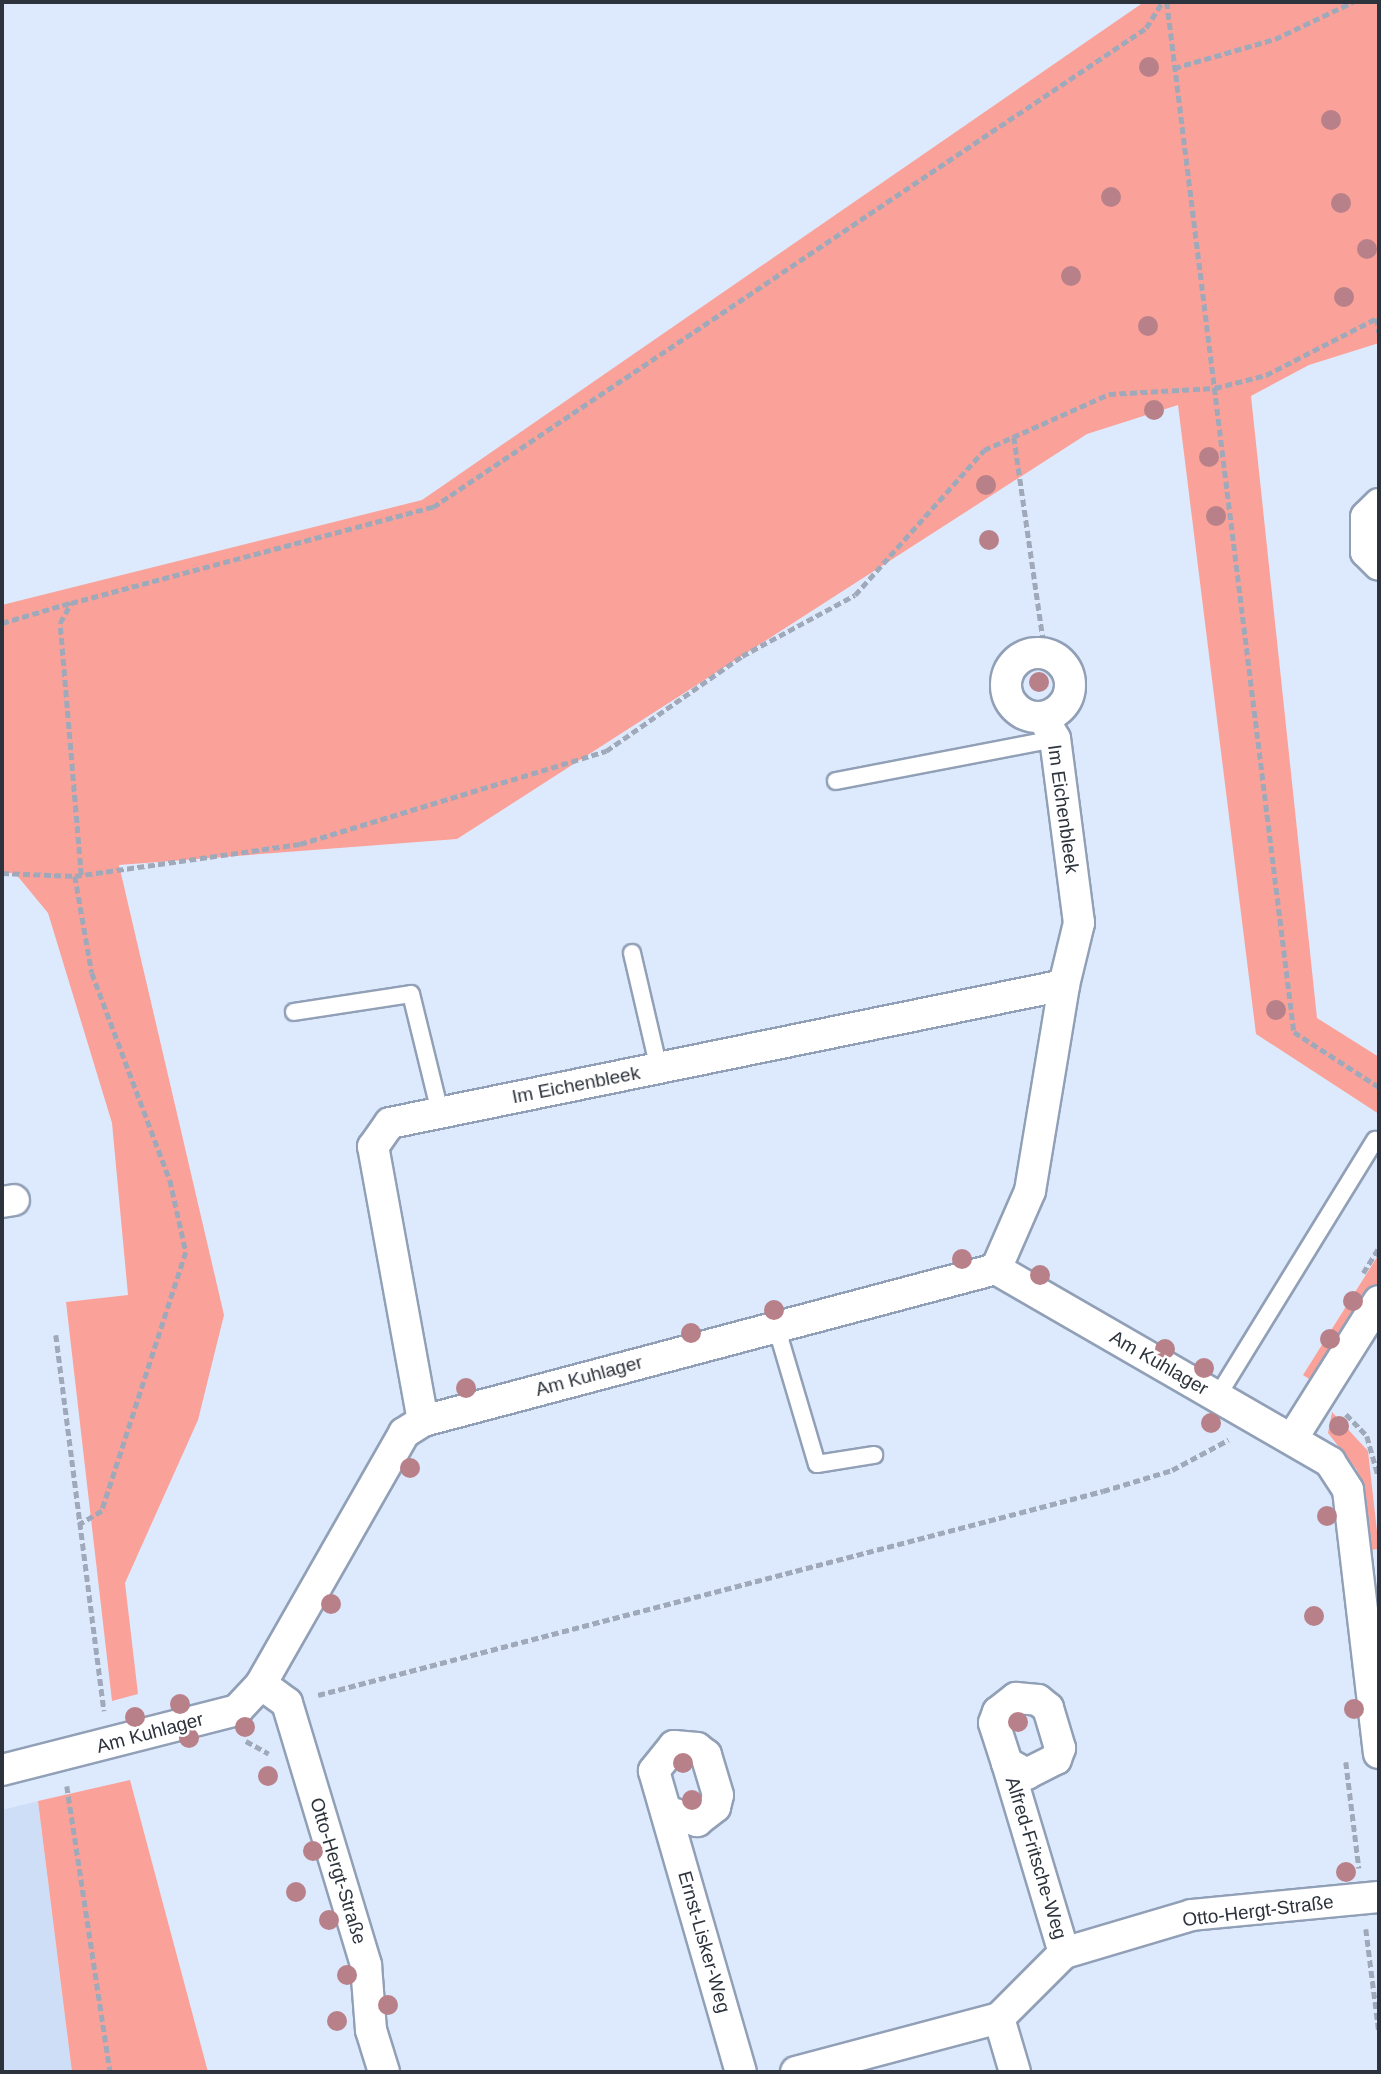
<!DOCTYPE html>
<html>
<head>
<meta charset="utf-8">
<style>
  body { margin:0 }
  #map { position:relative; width:1381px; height:2074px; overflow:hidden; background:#ddeafd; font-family:Arial,sans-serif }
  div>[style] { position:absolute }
  .built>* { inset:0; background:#cedef6 }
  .green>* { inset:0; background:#faa299 }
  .path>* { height:4.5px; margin-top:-2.25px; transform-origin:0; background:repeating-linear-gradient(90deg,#9fa9b9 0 7px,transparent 0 10.5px) }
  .roads { filter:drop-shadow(2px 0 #91a0b7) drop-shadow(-2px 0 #91a0b7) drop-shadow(0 2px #91a0b7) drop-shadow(0 -2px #91a0b7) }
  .service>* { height:16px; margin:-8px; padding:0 8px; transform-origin:8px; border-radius:8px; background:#fff }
  .minor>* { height:30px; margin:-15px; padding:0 15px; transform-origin:15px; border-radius:15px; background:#fff }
  .minor>.ring { margin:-15px; padding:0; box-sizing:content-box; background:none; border:30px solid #fff; border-radius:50% }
  .trees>* { width:20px; height:20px; margin:-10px; border-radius:50%; background:#b88088 }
  span { translate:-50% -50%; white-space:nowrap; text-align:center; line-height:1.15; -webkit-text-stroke:5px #fff; paint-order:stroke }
  .street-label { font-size:19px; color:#2d333c }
  .frame { position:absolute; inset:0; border:4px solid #2d333c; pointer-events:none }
</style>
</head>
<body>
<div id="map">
  <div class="built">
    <div style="clip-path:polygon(38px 1801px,72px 2072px,2px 2072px,2px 1810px)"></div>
  </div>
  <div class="green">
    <div style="clip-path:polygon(1144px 2px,1379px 2px,1379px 343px,1309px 365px,1251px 396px,1317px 1018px,1379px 1057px,1379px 1114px,1256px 1034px,1178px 405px,1087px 434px,457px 839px,119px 865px,224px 1315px,198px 1420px,125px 1583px,138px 1694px,112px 1701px,66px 1302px,128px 1295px,112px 1123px,48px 913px,15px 873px,2px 873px,2px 605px,422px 500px)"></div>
    <div style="clip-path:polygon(1379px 1254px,1379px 1284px,1317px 1384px,1303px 1375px)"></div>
    <div style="clip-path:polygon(1332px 1412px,1368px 1451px,1379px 1549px,1370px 1550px,1357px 1470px,1328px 1433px)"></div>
    <div style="clip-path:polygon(130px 1780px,208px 2072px,72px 2072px,38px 1801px)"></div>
  </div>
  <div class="path">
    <div style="left:1167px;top:2px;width:1038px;rotate:82.97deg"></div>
    <div style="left:1294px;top:1032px;width:101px;rotate:32.9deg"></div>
    <div style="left:1174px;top:68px;width:105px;rotate:-16deg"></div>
    <div style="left:1275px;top:39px;width:86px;rotate:-25.4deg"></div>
    <div style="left:1377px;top:318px;width:15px;rotate:82deg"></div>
    <div style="left:1014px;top:437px;width:218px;rotate:81.8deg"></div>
    <div style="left:2px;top:623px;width:71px;rotate:-16.4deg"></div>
    <div style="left:2px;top:873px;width:73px;rotate:2.4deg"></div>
    <div style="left:75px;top:876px;width:227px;rotate:-8.1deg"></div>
    <div style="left:300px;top:844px;width:320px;rotate:-16.9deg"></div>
    <div style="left:606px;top:751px;width:166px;rotate:-34.9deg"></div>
    <div style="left:742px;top:656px;width:128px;rotate:-28.4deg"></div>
    <div style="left:855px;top:595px;width:194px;rotate:-48.3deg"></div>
    <div style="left:984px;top:450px;width:137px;rotate:-24.1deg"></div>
    <div style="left:1109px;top:394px;width:106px;rotate:-3.2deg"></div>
    <div style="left:1215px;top:388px;width:53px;rotate:-14.3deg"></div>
    <div style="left:1266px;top:375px;width:127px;rotate:-27.2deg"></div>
    <div style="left:81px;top:875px;width:253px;rotate:-94.8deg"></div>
    <div style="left:60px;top:623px;width:23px;rotate:-61deg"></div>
    <div style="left:71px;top:603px;width:375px;rotate:-14.9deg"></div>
    <div style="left:433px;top:507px;width:859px;rotate:-33.89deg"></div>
    <div style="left:1146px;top:28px;width:31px;rotate:-58deg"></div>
    <div style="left:75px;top:876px;width:98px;rotate:80.1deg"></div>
    <div style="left:92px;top:973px;width:221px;rotate:69.4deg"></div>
    <div style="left:170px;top:1180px;width:74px;rotate:77.5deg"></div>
    <div style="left:186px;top:1252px;width:272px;rotate:108deg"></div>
    <div style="left:102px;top:1511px;width:27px;rotate:149deg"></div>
    <div style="left:1363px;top:1273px;width:31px;rotate:-58deg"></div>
    <div style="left:56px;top:1335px;width:379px;rotate:82.7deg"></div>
    <div style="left:1346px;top:1414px;width:30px;rotate:46deg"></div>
    <div style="left:1367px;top:1436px;width:41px;rotate:74.2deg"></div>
    <div style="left:318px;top:1695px;width:811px;rotate:-14.57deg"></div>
    <div style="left:1103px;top:1491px;width:72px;rotate:-16.9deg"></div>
    <div style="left:1172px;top:1470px;width:64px;rotate:-28.2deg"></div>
    <div style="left:246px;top:1741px;width:26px;rotate:29deg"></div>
    <div style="left:1346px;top:1762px;width:107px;rotate:83deg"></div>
    <div style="left:67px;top:1786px;width:289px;rotate:81.4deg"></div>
    <div style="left:1366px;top:1929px;width:104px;rotate:82.8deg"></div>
  </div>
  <div class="roads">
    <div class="service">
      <div style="left:836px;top:781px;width:223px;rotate:-10.9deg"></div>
      <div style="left:632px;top:953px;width:119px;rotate:76.9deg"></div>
      <div style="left:294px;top:1012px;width:118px;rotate:-8.7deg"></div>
      <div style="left:411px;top:994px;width:122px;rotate:76.2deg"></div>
      <div style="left:776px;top:1326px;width:144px;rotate:73.5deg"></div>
      <div style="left:817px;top:1464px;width:58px;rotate:-9deg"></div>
      <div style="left:1217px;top:1397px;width:302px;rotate:-58.4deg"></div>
    </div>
    <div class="minor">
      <div style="left:1379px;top:504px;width:18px;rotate:135deg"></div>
      <div style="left:1366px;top:517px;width:35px;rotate:90deg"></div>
      <div style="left:1366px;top:552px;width:18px;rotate:45deg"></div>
      <div class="ring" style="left:1006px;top:653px;width:34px;height:34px"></div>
      <div style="left:2px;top:1202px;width:12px;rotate:-9deg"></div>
      <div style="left:996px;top:1269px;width:85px;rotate:-66.4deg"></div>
      <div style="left:1030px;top:1191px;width:209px;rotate:-80.6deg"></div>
      <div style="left:423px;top:1421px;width:279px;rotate:-100.3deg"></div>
      <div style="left:373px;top:1147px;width:29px;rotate:-55deg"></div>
      <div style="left:390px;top:1123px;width:688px;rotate:-11.57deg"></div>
      <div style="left:1064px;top:985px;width:64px;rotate:-76.4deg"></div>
      <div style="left:1079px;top:923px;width:186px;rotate:-97.4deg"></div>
      <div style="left:1055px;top:739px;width:25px;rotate:-119deg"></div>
      <div style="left:1292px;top:1439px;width:163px;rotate:-57.8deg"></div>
      <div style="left:261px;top:1684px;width:32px;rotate:36deg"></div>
      <div style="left:287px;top:1703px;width:274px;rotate:73.2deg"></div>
      <div style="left:366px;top:1965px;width:65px;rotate:85.6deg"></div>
      <div style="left:371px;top:2030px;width:44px;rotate:72.8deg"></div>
      <div style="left:1007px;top:1763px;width:42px;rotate:-108deg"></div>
      <div style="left:994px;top:1723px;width:12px;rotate:-70deg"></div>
      <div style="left:998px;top:1712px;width:23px;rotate:-38deg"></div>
      <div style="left:1016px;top:1698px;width:22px;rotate:5deg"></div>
      <div style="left:1038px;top:1700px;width:13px;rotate:39deg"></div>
      <div style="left:1048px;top:1708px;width:42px;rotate:73.3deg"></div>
      <div style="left:1060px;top:1748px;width:12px;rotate:110deg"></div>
      <div style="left:1056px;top:1759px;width:33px;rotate:153deg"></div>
      <div style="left:1027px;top:1774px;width:23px;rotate:-151deg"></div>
      <div style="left:1007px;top:1763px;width:198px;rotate:73.3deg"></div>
      <div style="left:2px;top:1770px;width:243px;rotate:-14.3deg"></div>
      <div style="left:237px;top:1710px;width:35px;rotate:-47deg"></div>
      <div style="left:261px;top:1684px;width:289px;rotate:-60.3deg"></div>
      <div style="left:404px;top:1433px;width:22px;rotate:-32deg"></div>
      <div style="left:423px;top:1421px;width:593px;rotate:-14.86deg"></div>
      <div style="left:996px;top:1269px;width:386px;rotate:30deg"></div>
      <div style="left:1330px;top:1462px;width:33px;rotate:57deg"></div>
      <div style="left:1348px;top:1490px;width:265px;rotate:83.3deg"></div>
      <div style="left:666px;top:1811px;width:33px;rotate:18deg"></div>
      <div style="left:697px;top:1821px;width:23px;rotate:-38deg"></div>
      <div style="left:715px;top:1807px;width:12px;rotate:-76deg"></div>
      <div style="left:718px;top:1795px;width:42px;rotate:-106.7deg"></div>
      <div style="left:706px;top:1755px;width:11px;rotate:-142deg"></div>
      <div style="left:697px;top:1748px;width:23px;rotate:-175deg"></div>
      <div style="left:674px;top:1746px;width:32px;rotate:129deg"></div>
      <div style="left:654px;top:1771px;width:313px;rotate:73.9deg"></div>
      <div style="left:999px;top:2018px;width:56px;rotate:73.5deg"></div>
      <div style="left:796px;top:2072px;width:210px;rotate:-14.9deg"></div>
      <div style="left:999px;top:2018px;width:92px;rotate:-45deg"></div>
      <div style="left:1064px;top:1953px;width:134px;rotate:-16.5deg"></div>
      <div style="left:1192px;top:1915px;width:188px;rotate:-5.5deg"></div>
    </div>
  </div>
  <div class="trees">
    <div style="left:1149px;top:67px"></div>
    <div style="left:1331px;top:120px"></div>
    <div style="left:1111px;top:197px"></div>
    <div style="left:1341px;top:203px"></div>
    <div style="left:1367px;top:249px"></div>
    <div style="left:1071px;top:276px"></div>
    <div style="left:1344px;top:297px"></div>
    <div style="left:1148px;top:326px"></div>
    <div style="left:1154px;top:410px"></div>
    <div style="left:1209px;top:457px"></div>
    <div style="left:986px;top:485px"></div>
    <div style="left:1216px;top:516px"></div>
    <div style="left:989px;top:540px"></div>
    <div style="left:1039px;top:682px"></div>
    <div style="left:1276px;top:1010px"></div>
    <div style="left:962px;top:1259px"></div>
    <div style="left:1040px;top:1275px"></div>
    <div style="left:1353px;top:1301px"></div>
    <div style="left:774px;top:1310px"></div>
    <div style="left:691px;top:1333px"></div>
    <div style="left:1330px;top:1339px"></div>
    <div style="left:1165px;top:1349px"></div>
    <div style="left:1204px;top:1368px"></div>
    <div style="left:466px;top:1388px"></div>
    <div style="left:1211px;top:1423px"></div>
    <div style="left:1339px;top:1426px"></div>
    <div style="left:410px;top:1468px"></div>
    <div style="left:1327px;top:1516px"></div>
    <div style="left:331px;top:1604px"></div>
    <div style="left:1314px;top:1616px"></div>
    <div style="left:180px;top:1704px"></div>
    <div style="left:1354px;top:1709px"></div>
    <div style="left:135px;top:1717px"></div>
    <div style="left:1018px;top:1722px"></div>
    <div style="left:245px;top:1727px"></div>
    <div style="left:189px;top:1738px"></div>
    <div style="left:683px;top:1763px"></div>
    <div style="left:268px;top:1776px"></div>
    <div style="left:692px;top:1800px"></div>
    <div style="left:313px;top:1851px"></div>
    <div style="left:1346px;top:1872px"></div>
    <div style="left:296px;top:1892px"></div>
    <div style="left:329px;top:1920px"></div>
    <div style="left:347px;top:1975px"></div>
    <div style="left:388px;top:2005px"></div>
    <div style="left:337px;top:2021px"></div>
  </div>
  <div class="street-label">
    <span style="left:1063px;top:809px;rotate:82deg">Im Eichenbleek</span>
    <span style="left:576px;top:1085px;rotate:-11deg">Im Eichenbleek</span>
    <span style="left:1159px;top:1363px;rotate:30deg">Am Kuhlager</span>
    <span style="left:589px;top:1376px;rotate:-15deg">Am Kuhlager</span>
    <span style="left:150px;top:1733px;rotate:-15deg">Am Kuhlager</span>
    <span style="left:1036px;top:1858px;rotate:73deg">Alfred-Fritsche-Weg</span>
    <span style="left:338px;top:1871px;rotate:73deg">Otto-Hergt-Straße</span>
    <span style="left:1258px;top:1911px;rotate:-7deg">Otto-Hergt-Straße</span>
    <span style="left:704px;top:1942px;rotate:74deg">Ernst-Lisker-Weg</span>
  </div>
  <div class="frame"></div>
</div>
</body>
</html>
